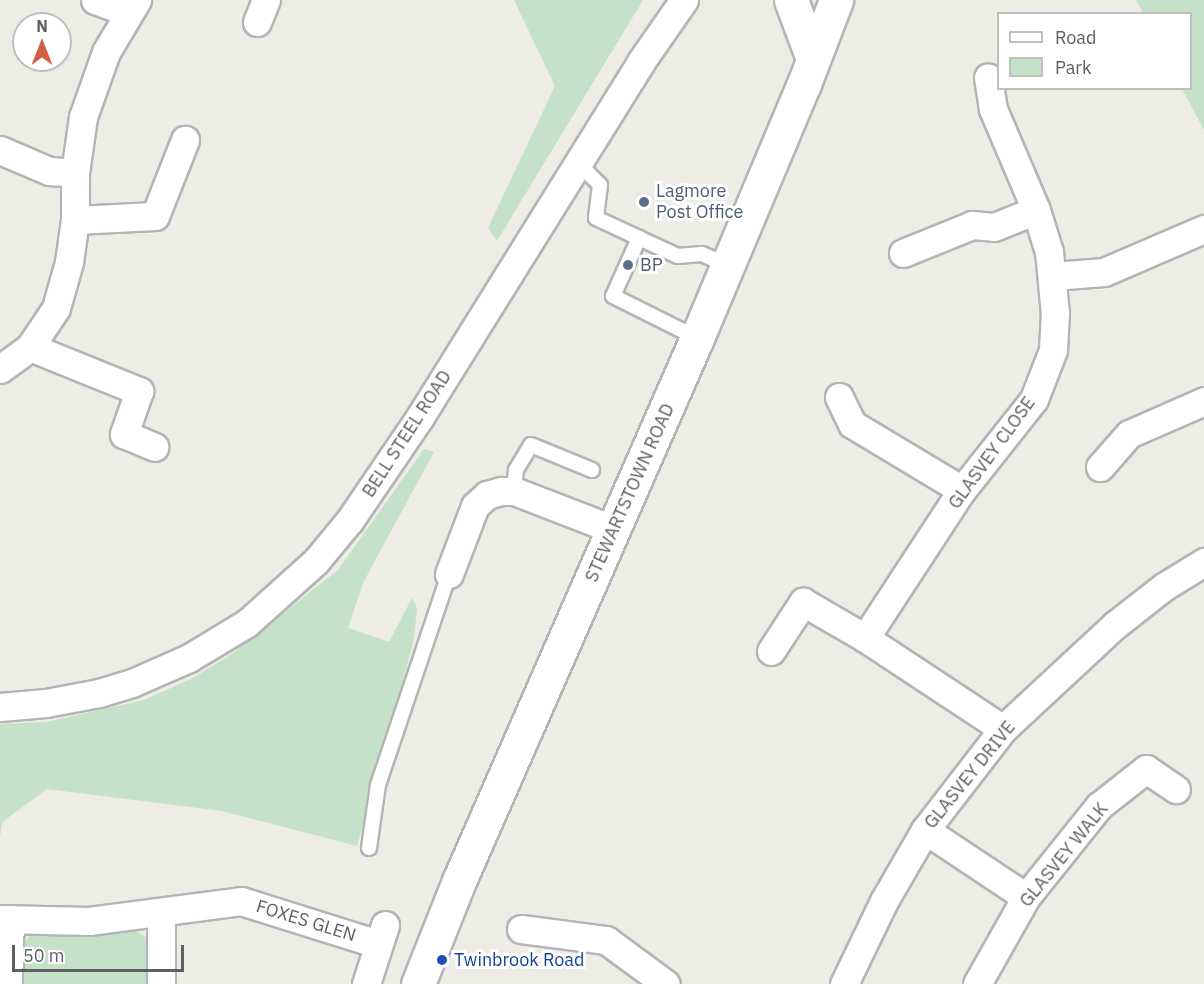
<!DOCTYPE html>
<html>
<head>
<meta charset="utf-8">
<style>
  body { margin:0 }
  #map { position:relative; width:1204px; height:984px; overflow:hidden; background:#edece5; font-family:"IBM Plex Sans",sans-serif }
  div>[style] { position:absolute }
  .green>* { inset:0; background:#c5e1c8 }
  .roads { filter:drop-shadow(2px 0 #b2b4b8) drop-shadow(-2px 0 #b2b4b8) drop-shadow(0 2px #b2b4b8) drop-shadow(0 -2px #b2b4b8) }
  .lane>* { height:14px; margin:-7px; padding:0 7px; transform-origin:7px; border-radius:7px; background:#fff }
  .street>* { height:27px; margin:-13.5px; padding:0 13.5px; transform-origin:13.5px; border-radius:13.5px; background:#fff }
  .secondary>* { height:33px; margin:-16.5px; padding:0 16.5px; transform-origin:16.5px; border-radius:16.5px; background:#fff }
  .dots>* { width:16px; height:16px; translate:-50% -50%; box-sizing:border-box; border:3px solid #fff; border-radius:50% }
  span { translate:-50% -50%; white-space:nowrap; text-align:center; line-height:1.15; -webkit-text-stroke:6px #fff; paint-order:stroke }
  .service-label { font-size:18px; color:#4e5e75 }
  .left { translate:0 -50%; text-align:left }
  .street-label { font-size:18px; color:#5d5f63 }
  .transit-label { font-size:18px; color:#164399 }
  .legend { position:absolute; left:997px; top:12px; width:195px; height:78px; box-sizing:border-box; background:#fff; border:2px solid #bebfc1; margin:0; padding:8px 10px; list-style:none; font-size:18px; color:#5d5f63 }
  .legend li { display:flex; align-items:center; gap:12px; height:30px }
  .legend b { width:30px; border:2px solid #bebfc1 }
  .north { position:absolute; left:12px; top:12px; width:60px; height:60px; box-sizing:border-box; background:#fff; border:2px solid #bebfc1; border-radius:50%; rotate:0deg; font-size:16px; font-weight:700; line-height:24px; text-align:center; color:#5d5f63 }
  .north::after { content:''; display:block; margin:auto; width:21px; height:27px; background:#d35e46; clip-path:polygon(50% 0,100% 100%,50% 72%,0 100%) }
  .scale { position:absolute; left:12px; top:945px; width:172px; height:27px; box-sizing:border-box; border:3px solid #5d5f63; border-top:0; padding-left:8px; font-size:18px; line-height:21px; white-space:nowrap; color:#5d5f63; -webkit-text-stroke:4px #fff; paint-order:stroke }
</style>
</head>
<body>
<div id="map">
  <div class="green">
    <div style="clip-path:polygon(514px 0,643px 0,497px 241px,488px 228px,555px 86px)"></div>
    <div style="clip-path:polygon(1136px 0,1204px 0,1204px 130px,1182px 89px,1190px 88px,1190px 14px,1143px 13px)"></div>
    <div style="clip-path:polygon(424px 449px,434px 452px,364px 581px,348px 628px,389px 642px,412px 598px,417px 608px,414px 638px,394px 716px,357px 846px,222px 811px,47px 789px,2px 822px,0 838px,0 724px,46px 722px,144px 700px,193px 678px,229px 656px,338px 570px)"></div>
    <div style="clip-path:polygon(122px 928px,133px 929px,150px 940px,150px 984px,19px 984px,22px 944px,31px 935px,44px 933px,100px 934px)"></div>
  </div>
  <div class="roads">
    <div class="lane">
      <div style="left:578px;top:163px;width:31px;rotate:45deg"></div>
      <div style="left:600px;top:185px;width:33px;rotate:97deg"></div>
      <div style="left:596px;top:218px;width:47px;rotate:24.9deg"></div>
      <div style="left:697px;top:338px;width:94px;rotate:-153.4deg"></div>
      <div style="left:613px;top:296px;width:64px;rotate:-65.9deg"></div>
      <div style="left:639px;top:238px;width:43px;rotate:24.8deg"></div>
      <div style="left:678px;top:256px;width:24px;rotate:-5deg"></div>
      <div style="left:702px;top:254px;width:27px;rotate:24deg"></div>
      <div style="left:514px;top:491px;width:21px;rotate:-85deg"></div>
      <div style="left:516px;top:470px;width:29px;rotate:-59deg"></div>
      <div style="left:531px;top:445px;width:66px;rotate:22.3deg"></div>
      <div style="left:369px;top:848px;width:64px;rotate:-81.9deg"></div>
      <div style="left:378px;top:785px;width:223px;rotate:-71.4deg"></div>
    </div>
    <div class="street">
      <div style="left:95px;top:0;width:35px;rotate:20deg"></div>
      <div style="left:257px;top:22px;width:24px;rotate:-68deg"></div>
      <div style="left:0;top:150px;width:53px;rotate:23.2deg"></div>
      <div style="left:49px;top:171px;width:26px;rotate:4deg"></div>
      <div style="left:75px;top:220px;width:80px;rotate:-2.9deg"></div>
      <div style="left:155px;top:216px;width:82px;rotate:-68.5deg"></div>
      <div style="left:903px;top:253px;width:74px;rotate:-22.1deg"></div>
      <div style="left:972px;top:225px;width:22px;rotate:5deg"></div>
      <div style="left:994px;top:227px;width:45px;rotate:-22deg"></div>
      <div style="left:1053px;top:276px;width:51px;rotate:-4.5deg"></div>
      <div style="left:1104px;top:272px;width:109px;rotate:-23.3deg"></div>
      <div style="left:30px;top:347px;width:118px;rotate:22deg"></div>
      <div style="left:139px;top:391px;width:46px;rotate:109.2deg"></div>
      <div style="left:124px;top:434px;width:33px;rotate:23deg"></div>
      <div style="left:0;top:369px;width:37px;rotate:-36deg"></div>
      <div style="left:30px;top:347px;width:47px;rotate:-56.3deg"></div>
      <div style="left:56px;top:308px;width:48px;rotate:-74.2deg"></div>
      <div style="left:69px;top:262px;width:42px;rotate:-81.9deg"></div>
      <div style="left:75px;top:220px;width:47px;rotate:-90deg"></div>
      <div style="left:75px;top:173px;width:57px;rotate:-81.9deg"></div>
      <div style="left:83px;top:117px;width:69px;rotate:-70.5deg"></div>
      <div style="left:106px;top:52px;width:61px;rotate:-59.2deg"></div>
      <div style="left:839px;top:397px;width:30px;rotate:64deg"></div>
      <div style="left:852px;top:424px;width:128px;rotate:31deg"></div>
      <div style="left:1100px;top:467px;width:44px;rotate:-48.7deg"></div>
      <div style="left:1129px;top:434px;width:82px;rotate:-23.7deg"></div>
      <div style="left:449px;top:574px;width:73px;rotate:-69.1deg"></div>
      <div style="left:475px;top:506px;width:16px;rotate:-43deg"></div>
      <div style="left:487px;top:495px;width:15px;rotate:-16deg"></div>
      <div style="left:501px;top:491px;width:13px"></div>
      <div style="left:514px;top:491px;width:108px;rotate:21.1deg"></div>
      <div style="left:865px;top:638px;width:177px;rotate:-56.8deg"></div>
      <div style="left:962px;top:490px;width:116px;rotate:-51.6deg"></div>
      <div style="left:1034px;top:399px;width:53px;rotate:-68.8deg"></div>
      <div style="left:1053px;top:350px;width:36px;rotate:-87deg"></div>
      <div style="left:1055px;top:314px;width:62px;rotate:-95.5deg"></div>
      <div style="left:1049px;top:252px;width:44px;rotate:-107.2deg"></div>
      <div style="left:1036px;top:210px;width:110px;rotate:-113.1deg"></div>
      <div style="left:993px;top:109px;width:32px;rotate:-99deg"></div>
      <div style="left:771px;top:651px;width:59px;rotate:-56.9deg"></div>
      <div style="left:803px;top:602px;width:72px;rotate:30.1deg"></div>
      <div style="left:865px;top:638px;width:165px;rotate:33.4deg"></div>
      <div style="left:0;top:707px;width:46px;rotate:-5deg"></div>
      <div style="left:46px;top:703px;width:54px;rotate:-10.7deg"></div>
      <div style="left:99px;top:693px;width:34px;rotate:-17deg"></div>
      <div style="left:132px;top:683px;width:62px;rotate:-23.7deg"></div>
      <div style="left:189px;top:658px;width:68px;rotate:-31.1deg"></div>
      <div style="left:247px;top:623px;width:93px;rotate:-41.9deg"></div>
      <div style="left:316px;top:561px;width:53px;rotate:-50.3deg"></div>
      <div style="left:350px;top:520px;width:125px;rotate:-55.8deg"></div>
      <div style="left:420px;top:417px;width:417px;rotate:-58.1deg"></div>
      <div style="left:640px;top:63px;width:77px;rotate:-55.1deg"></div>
      <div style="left:925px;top:830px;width:121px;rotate:33.6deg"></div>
      <div style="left:0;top:919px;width:89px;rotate:1.3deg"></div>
      <div style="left:89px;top:921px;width:153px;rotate:-7.5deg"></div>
      <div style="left:241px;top:901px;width:144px;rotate:17.4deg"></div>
      <div style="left:521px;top:929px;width:86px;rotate:7.4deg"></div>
      <div style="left:606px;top:940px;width:74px;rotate:36.3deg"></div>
      <div style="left:8px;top:984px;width:65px;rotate:-88.2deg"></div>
      <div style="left:161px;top:984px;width:72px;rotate:-90deg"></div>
      <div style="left:366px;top:984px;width:62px;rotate:-72.1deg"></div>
      <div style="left:844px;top:984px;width:92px;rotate:-64.3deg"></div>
      <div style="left:884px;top:901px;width:82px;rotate:-60deg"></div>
      <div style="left:925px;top:830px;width:128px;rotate:-52.3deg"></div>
      <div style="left:1003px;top:729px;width:153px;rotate:-42.9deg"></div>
      <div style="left:1115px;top:625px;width:63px;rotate:-38deg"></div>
      <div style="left:1165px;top:586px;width:46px;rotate:-31.6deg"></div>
      <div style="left:977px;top:984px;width:100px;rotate:-60.6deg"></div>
      <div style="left:1026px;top:897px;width:117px;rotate:-51.3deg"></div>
      <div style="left:1099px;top:806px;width:60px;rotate:-38.2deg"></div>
      <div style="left:1146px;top:769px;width:36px;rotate:34deg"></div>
    </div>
    <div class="secondary">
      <div style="left:791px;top:0;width:63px;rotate:69.6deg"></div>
      <div style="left:418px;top:984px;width:111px;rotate:-68.3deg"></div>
      <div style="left:459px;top:881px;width:593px;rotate:-66.33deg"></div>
      <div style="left:697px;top:338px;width:276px;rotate:-67.2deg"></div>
      <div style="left:804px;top:84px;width:90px;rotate:-69.1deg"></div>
    </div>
  </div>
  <div class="dots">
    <div style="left:644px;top:202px;background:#5c6f8a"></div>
    <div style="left:628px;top:265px;background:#5c6f8a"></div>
    <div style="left:442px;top:960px;background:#1a4fb4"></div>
  </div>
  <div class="service-label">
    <span class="left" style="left:656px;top:202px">Lagmore<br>Post Office</span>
    <span class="left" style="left:640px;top:265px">BP</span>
  </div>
  <div class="street-label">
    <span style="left:407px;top:434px;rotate:-57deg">BELL STEEL ROAD</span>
    <span style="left:992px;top:453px;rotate:-54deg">GLASVEY CLOSE</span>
    <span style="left:630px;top:493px;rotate:-66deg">STEWARTSTOWN ROAD</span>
    <span style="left:970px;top:775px;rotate:-51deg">GLASVEY DRIVE</span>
    <span style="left:1064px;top:855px;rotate:-51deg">GLASVEY WALK</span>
    <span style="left:306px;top:921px;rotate:17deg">FOXES GLEN</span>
  </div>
  <div class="transit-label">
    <span class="left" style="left:454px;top:960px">Twinbrook Road</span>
  </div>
  <ul class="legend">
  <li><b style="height:8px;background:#fff"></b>Road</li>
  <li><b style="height:16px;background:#c5e1c8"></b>Park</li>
  </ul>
  <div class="north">N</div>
  <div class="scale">50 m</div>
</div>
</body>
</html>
